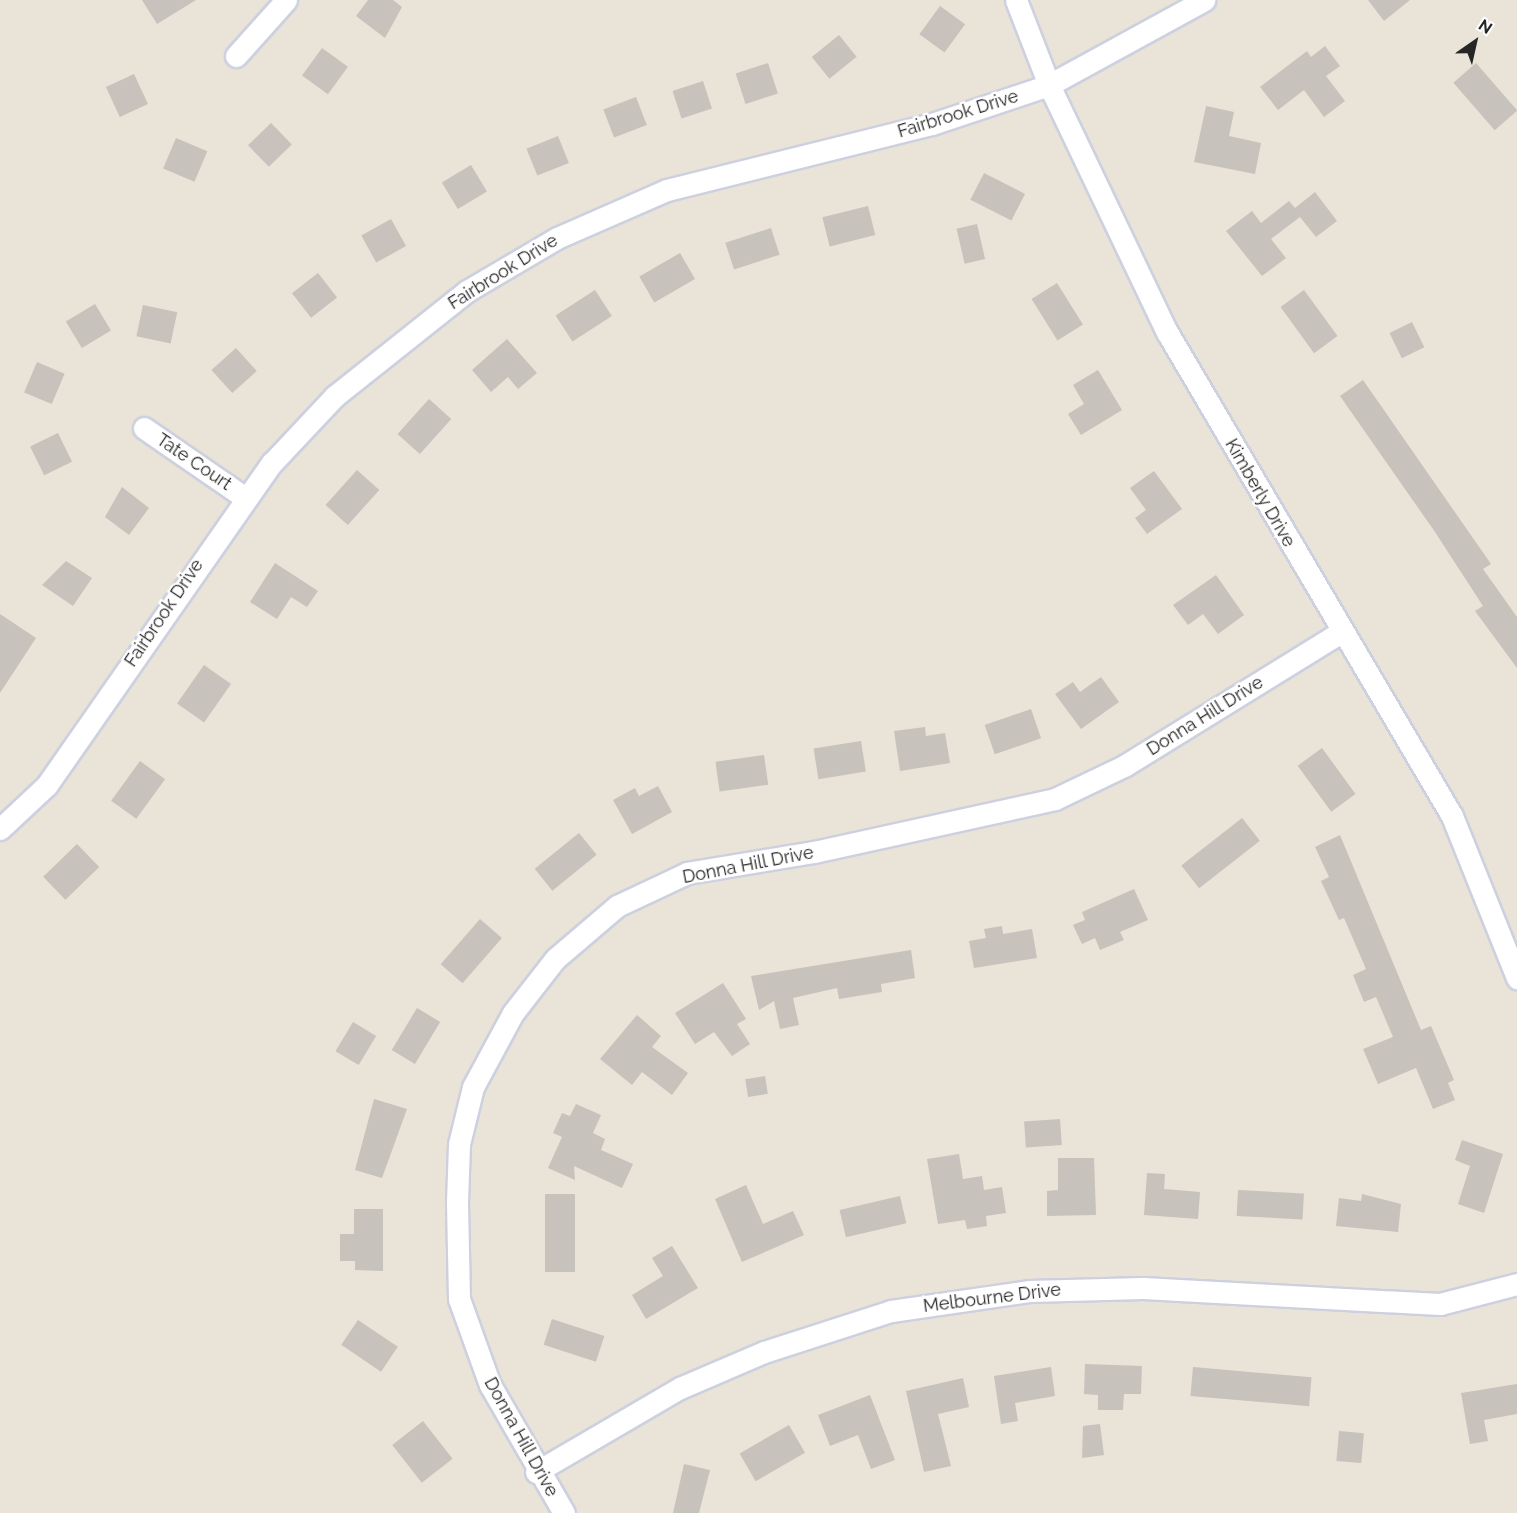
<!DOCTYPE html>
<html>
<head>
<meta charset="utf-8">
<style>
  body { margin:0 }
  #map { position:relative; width:1517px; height:1513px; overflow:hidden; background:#e9e3d8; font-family:Raleway,sans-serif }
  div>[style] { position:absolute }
  .building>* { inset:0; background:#c7c2bb; transform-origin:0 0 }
  .roads { filter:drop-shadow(2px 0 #cdd0df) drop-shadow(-2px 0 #cdd0df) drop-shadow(0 2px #cdd0df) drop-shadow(0 -2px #cdd0df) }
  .street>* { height:21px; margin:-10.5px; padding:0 10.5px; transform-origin:10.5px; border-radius:10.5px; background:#fff }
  span { translate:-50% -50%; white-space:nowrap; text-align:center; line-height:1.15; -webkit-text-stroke:4.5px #fff; paint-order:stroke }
  .street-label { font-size:18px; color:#262626 }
  .north { position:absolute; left:1445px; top:12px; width:60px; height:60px; -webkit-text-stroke:4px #fff; paint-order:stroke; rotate:34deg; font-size:16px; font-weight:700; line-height:24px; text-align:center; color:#262626 }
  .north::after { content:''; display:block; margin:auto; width:21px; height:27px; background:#262626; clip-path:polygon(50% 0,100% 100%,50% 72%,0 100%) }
</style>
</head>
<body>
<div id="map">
  <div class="building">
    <div style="clip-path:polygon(142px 0,196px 0,157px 24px)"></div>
    <div style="clip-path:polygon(368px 0,393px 0,402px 7px,385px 38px,356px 16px)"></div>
    <div style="clip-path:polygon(1368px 0,1410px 0,1384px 21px)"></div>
    <div style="left:940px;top:6px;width:31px;height:35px;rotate:36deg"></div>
    <div style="left:839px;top:35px;width:28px;height:35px;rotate:51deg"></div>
    <div style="clip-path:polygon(1325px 46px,1340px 66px,1326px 76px,1345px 101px,1324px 117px,1304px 90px,1278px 110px,1260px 87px,1307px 51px,1311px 57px)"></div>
    <div style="left:322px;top:48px;width:32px;height:34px;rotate:36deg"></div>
    <div style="left:768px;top:63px;width:32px;height:34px;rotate:72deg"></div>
    <div style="left:1476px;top:63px;width:63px;height:30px;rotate:49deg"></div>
    <div style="left:134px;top:74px;width:33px;height:31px;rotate:65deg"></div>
    <div style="left:703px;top:81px;width:29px;height:32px;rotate:72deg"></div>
    <div style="left:636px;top:97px;width:30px;height:35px;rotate:69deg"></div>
    <div style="clip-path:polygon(1206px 106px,1234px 112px,1229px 136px,1261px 143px,1255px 174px,1194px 162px)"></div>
    <div style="left:271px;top:123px;width:30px;height:32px;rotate:46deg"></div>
    <div style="left:558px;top:136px;width:29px;height:34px;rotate:68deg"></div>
    <div style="left:176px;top:138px;width:34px;height:33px;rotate:23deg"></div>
    <div style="left:471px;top:165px;width:31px;height:34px;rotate:59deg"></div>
    <div style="left:984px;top:173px;width:46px;height:30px;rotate:27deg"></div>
    <div style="clip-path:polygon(1315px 192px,1337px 221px,1316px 237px,1300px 217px,1271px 239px,1286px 258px,1262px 276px,1226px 231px,1252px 211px,1261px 223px,1289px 201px,1295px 208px)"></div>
    <div style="left:868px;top:206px;width:30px;height:47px;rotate:76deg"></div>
    <div style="left:391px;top:219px;width:31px;height:34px;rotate:61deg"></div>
    <div style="left:977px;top:224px;width:36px;height:21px;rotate:77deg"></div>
    <div style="left:771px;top:228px;width:28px;height:48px;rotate:72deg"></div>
    <div style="left:680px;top:253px;width:30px;height:47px;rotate:60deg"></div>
    <div style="left:318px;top:273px;width:31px;height:33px;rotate:52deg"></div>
    <div style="left:1057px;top:283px;width:49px;height:30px;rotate:58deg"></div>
    <div style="left:595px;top:290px;width:31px;height:47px;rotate:57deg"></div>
    <div style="left:1304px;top:290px;width:57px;height:29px;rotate:54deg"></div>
    <div style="left:95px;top:304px;width:31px;height:34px;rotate:59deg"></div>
    <div style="left:143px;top:305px;width:35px;height:32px;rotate:12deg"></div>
    <div style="left:1412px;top:322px;width:28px;height:25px;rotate:64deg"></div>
    <div style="clip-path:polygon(507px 339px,537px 373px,518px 389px,508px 377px,491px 392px,472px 370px)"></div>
    <div style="left:236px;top:348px;width:31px;height:33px;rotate:48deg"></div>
    <div style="left:37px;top:362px;width:30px;height:33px;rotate:23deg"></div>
    <div style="clip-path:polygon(1098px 370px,1122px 410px,1081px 435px,1068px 414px,1084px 404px,1073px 385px)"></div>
    <div style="clip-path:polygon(1363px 380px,1491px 564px,1483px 569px,1517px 617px,1517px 668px,1475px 611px,1483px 606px,1435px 532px,1340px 396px)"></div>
    <div style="left:429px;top:399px;width:30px;height:47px;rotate:42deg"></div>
    <div style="left:58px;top:433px;width:32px;height:31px;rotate:64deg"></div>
    <div style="left:357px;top:470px;width:30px;height:47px;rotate:42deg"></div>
    <div style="clip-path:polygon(1154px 471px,1182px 509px,1147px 534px,1135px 518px,1146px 510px,1130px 488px)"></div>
    <div style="clip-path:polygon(122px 487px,149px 508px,129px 535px,105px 517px)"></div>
    <div style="clip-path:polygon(66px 561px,92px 578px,73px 606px,42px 585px)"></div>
    <div style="clip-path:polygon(275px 563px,318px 591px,307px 607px,291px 597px,277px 619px,250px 602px)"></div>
    <div style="clip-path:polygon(1216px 575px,1244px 615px,1218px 634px,1203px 614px,1188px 625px,1173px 605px)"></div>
    <div style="clip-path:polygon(0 614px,36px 638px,0 693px)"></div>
    <div style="left:204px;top:665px;width:33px;height:47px;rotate:35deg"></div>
    <div style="clip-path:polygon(1101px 677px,1119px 702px,1081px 729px,1055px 694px,1073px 682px,1080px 692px)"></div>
    <div style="left:1031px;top:709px;width:31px;height:49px;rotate:71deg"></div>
    <div style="clip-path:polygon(925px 727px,926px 736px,945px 733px,950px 763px,900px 771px,894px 731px)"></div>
    <div style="left:861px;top:741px;width:31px;height:48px;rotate:81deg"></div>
    <div style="left:1322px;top:748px;width:57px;height:30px;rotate:54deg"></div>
    <div style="left:764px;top:755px;width:30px;height:49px;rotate:82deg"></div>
    <div style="left:140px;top:761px;width:31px;height:49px;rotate:36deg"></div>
    <div style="clip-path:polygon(658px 786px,672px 812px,632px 834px,613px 800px,635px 788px,639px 796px)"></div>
    <div style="left:1242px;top:818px;width:29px;height:77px;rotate:52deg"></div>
    <div style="left:579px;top:833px;width:28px;height:57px;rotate:51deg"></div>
    <div style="clip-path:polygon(1340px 835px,1421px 1030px,1431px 1026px,1454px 1080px,1448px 1083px,1455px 1100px,1433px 1109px,1416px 1068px,1378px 1084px,1363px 1049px,1393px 1037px,1376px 997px,1364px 1002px,1353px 975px,1366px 969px,1344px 918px,1339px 920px,1321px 881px,1329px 877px,1315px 847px)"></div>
    <div style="left:77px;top:844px;width:32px;height:47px;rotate:46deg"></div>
    <div style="clip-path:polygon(1134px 889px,1148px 920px,1120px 932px,1124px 940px,1100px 950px,1095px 938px,1082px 944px,1073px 925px,1085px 920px,1082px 912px)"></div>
    <div style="left:480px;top:919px;width:29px;height:60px;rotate:41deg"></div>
    <div style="clip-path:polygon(1002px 926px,1003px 934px,1032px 929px,1037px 958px,974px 968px,969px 941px,986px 938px,984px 929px)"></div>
    <div style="clip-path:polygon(911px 950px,915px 978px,881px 984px,882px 992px,839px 999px,837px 988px,793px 998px,799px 1025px,780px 1029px,774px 1001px,759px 1010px,751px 976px)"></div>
    <div style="clip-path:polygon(723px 983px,746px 1019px,737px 1024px,750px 1044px,732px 1056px,714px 1032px,695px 1044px,675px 1013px)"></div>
    <div style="left:417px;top:1008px;width:27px;height:49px;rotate:31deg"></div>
    <div style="clip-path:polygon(637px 1015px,661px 1036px,652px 1047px,688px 1073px,672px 1095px,642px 1072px,632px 1085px,600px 1059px)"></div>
    <div style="left:353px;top:1022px;width:27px;height:34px;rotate:31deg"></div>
    <div style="left:765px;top:1076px;width:18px;height:20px;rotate:81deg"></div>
    <div style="clip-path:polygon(374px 1099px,407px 1109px,382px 1178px,355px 1170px)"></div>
    <div style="clip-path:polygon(576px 1104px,601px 1115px,593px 1133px,605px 1139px,601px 1150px,633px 1164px,622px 1188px,574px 1166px,575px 1180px,548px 1168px,562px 1137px,553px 1133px,562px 1113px,570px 1116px)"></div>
    <div style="left:1060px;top:1119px;width:26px;height:36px;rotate:86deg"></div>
    <div style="clip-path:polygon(1462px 1140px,1503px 1154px,1484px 1213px,1458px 1204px,1470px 1166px,1455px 1160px)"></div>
    <div style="clip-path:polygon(959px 1154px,963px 1179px,982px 1176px,984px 1190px,1002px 1187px,1006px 1213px,986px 1216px,987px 1226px,967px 1229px,965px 1220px,938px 1224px,927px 1159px)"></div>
    <div style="clip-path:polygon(1058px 1158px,1094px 1158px,1096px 1215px,1047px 1216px,1047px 1191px,1058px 1190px)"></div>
    <div style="clip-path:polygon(1147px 1173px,1165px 1174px,1164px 1189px,1200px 1192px,1198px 1219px,1144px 1215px)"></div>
    <div style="clip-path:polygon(746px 1185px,763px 1224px,793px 1211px,804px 1235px,742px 1262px,715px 1199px)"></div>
    <div style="left:1238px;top:1190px;width:66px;height:26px;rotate:3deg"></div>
    <div style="left:545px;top:1194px;width:30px;height:78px"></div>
    <div style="clip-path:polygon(1362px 1194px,1401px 1204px,1398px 1232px,1336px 1226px,1339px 1198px,1361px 1201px)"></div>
    <div style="left:900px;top:1196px;width:28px;height:62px;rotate:77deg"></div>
    <div style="clip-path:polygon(354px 1209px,383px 1209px,383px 1271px,355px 1270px,355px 1261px,340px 1261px,340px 1234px,354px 1234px)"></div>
    <div style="clip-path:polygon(672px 1246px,698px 1288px,646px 1319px,632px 1295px,663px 1276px,652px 1258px)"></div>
    <div style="left:552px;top:1319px;width:55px;height:27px;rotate:18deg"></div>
    <div style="left:358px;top:1320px;width:48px;height:30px;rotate:34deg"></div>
    <div style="clip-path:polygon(1085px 1364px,1142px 1366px,1141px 1394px,1124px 1394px,1123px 1410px,1098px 1410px,1098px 1395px,1084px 1394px)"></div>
    <div style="clip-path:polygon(1051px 1367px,1055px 1396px,1015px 1403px,1018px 1421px,1001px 1424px,994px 1376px)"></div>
    <div style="left:1193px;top:1367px;width:119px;height:29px;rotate:5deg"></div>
    <div style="clip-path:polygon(963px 1378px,969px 1407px,938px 1414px,951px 1466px,924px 1472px,906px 1391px)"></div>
    <div style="clip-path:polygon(1517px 1384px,1517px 1414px,1484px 1420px,1488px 1441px,1470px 1444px,1461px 1393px)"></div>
    <div style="clip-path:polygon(870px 1395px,895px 1460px,871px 1469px,858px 1435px,830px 1446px,818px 1415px)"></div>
    <div style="left:423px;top:1421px;width:48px;height:39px;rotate:52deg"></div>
    <div style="clip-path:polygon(1100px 1424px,1104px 1455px,1082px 1458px,1083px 1426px)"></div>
    <div style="left:789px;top:1425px;width:32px;height:57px;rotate:60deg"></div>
    <div style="left:1339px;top:1431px;width:25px;height:30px;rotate:5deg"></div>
    <div style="clip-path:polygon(684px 1464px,710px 1470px,699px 1513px,673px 1513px)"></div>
  </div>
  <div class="roads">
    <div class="street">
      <div style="left:1016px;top:0;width:91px;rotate:68.8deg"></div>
      <div style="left:1049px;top:85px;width:274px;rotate:64.5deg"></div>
      <div style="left:1167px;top:332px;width:562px;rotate:59.51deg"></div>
      <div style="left:1452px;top:816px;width:175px;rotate:68.1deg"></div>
      <div style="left:236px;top:56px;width:75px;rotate:-48.2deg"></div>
      <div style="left:144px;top:428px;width:121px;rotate:34.6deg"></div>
      <div style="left:0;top:829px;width:64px;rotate:-43.1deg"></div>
      <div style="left:47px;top:785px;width:393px;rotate:-55.1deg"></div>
      <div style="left:272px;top:463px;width:92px;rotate:-46.8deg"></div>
      <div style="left:335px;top:396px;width:169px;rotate:-38.5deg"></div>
      <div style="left:467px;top:291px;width:104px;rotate:-30.5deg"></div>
      <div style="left:557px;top:238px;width:120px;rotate:-23.6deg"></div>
      <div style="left:667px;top:190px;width:273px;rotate:-14deg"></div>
      <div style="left:932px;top:124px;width:123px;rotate:-18.4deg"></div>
      <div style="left:1049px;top:85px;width:177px;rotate:-28.7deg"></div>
      <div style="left:536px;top:1472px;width:167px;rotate:-30.3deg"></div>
      <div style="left:680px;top:1388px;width:91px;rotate:-23.2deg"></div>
      <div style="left:764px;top:1352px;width:133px;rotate:-17.9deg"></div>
      <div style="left:891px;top:1311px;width:139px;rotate:-8.2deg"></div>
      <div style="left:1029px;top:1291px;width:114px;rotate:-1.5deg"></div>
      <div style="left:1143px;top:1288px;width:297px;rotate:3.1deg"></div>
      <div style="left:1440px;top:1304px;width:80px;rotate:-14.6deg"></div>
      <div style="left:564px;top:1513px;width:148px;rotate:-120deg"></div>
      <div style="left:490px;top:1385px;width:91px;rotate:-109.8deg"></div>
      <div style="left:459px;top:1299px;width:97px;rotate:-91.2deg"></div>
      <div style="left:457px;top:1202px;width:58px;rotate:-88deg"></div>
      <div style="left:459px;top:1144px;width:59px;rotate:-76.2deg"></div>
      <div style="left:473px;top:1087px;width:84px;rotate:-61.6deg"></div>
      <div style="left:513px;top:1013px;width:68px;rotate:-52.1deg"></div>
      <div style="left:555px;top:959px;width:82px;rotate:-40.5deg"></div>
      <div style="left:617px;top:906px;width:77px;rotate:-25.2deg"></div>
      <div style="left:687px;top:873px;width:129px;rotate:-9.4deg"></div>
      <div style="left:814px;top:852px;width:247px;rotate:-12.4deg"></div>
      <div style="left:1055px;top:799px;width:76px;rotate:-25.6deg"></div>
      <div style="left:1124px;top:766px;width:255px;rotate:-31.7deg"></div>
    </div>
  </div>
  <div class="street-label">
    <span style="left:958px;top:114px;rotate:-17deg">Fairbrook Drive</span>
    <span style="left:503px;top:272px;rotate:-32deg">Fairbrook Drive</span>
    <span style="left:194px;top:462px;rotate:34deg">Tate Court</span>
    <span style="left:1260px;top:493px;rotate:60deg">Kimberly Drive</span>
    <span style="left:164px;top:613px;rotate:-56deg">Fairbrook Drive</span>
    <span style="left:1205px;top:716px;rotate:-32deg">Donna Hill Drive</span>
    <span style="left:748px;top:865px;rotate:-11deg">Donna Hill Drive</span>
    <span style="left:992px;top:1298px;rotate:-7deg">Melbourne Drive</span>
    <span style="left:521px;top:1437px;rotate:61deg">Donna Hill Drive</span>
  </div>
  <div class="north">N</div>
</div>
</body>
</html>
